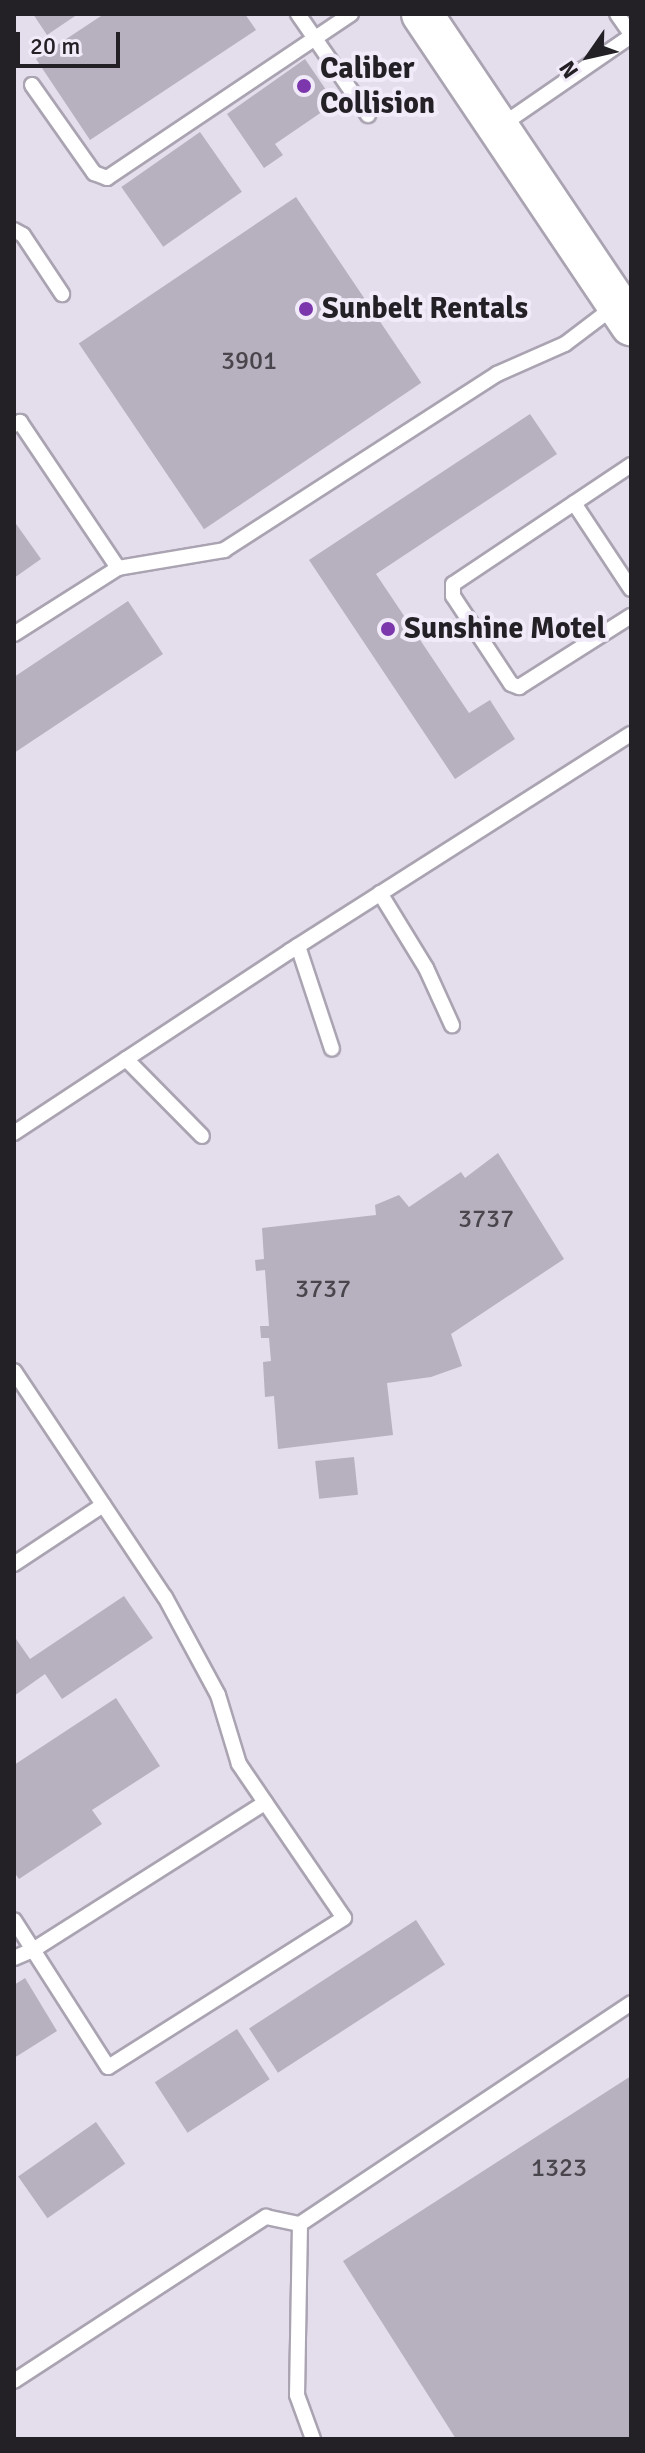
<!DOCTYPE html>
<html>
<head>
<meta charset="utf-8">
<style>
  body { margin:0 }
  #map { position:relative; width:645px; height:2453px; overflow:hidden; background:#e4ddec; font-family:Signika,sans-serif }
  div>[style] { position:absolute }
  .building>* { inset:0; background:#b7b0be; transform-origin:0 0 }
  .roads { filter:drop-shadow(2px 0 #aaa3b1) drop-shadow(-2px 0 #aaa3b1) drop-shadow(0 2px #aaa3b1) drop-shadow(0 -2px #aaa3b1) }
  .service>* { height:14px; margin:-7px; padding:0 7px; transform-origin:7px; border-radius:7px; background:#fff }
  .secondary>* { height:40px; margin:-20px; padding:0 20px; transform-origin:20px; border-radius:20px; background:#fff }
  .dots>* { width:22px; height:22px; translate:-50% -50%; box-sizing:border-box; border:4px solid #f1eaf9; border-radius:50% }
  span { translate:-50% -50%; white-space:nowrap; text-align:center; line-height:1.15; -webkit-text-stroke:8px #f1eaf9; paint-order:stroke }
  .number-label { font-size:26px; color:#48454c }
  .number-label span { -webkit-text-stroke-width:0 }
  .poi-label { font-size:30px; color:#232126; font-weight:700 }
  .left { translate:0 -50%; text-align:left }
  .frame { position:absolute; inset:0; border:16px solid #232126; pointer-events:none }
  .north { position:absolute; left:549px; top:16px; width:80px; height:80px; -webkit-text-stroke:6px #f1eaf9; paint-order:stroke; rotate:236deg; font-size:22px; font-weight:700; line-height:32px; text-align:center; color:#232126 }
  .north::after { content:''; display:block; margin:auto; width:28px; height:36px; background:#232126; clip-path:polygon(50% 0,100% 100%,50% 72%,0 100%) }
  .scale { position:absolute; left:16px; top:32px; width:104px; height:36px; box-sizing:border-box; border:4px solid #232126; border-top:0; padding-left:10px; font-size:24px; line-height:28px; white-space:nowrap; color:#232126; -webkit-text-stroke:6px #f1eaf9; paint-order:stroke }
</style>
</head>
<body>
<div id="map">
  <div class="building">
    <div style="clip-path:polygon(33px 14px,78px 14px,47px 35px)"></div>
    <div style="clip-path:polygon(104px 14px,245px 14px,256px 30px,90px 140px,36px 59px)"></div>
    <div style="clip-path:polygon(305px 59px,335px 103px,275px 144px,283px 155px,264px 168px,227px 114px)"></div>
    <div style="left:200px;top:132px;width:73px;height:96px;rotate:55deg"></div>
    <div style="left:296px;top:197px;width:224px;height:262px;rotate:56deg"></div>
    <div style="clip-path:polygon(530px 414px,557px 454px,376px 574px,469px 713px,490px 700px,515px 739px,455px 779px,309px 560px)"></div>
    <div style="clip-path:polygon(14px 521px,41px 559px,14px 578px)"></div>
    <div style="clip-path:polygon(128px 601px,163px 654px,14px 753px,14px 677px)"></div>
    <div style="clip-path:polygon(498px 1153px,564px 1259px,451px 1334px,462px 1366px,431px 1377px,387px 1383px,393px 1435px,278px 1449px,274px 1396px,265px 1397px,263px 1362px,271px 1361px,269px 1338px,261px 1338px,260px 1326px,269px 1326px,265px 1270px,256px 1271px,255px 1260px,264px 1259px,262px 1228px,376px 1215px,375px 1205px,399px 1195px,409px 1207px,461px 1172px,465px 1178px)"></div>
    <div style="left:354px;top:1457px;width:38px;height:39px;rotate:84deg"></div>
    <div style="clip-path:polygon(124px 1596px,153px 1638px,62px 1699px,45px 1674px,14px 1696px,14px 1636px,30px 1659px)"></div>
    <div style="clip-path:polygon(116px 1698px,160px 1766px,92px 1810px,102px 1824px,19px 1879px,14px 1872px,14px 1765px)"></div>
    <div style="left:416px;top:1920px;width:53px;height:199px;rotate:57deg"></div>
    <div style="clip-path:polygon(25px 1978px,57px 2031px,14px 2058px,14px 1985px)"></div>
    <div style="left:237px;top:2029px;width:60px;height:98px;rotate:57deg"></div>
    <div style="clip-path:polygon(631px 2076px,631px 2439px,456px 2439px,343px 2261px)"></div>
    <div style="left:96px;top:2122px;width:51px;height:95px;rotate:55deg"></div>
  </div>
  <div class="roads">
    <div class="service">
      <div style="left:298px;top:14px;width:123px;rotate:55.3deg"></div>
      <div style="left:617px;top:14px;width:24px;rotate:55deg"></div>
      <div style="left:32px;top:85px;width:108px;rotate:54.8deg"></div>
      <div style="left:94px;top:173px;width:14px;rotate:21deg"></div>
      <div style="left:107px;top:178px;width:294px;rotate:-33.9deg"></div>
      <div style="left:499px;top:127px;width:160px;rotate:-34.6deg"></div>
      <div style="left:14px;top:230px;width:10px;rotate:29deg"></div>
      <div style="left:23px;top:235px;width:71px;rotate:56.5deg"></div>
      <div style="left:14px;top:425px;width:7px;rotate:-27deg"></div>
      <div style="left:20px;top:422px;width:176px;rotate:56.1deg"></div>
      <div style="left:631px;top:465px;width:214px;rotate:146.2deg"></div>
      <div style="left:453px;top:584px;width:12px;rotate:90deg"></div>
      <div style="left:453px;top:596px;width:105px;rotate:56.6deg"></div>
      <div style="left:511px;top:684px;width:9px;rotate:21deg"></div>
      <div style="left:519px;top:687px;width:133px;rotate:-32.4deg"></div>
      <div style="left:574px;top:503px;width:103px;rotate:56.5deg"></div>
      <div style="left:14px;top:634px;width:123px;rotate:-32.4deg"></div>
      <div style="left:118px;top:568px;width:108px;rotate:-9.6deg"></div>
      <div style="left:224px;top:550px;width:325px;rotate:-32.8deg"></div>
      <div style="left:497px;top:374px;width:74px;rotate:-23.8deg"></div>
      <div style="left:565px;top:344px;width:61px;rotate:-37.1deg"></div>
      <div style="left:380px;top:893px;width:88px;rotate:58.5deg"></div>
      <div style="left:426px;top:968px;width:63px;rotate:65.5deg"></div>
      <div style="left:298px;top:946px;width:108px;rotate:71.7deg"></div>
      <div style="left:126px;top:1059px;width:108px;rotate:45.4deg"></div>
      <div style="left:14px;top:1133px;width:331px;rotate:-33.4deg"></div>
      <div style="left:290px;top:951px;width:404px;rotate:-32.5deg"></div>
      <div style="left:14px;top:1371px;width:272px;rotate:56.3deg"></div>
      <div style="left:165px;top:1597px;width:111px;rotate:61.6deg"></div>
      <div style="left:218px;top:1695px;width:72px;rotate:73.1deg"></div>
      <div style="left:239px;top:1764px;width:186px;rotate:55.7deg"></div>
      <div style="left:344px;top:1918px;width:279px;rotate:147.7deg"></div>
      <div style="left:108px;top:2067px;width:174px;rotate:-122.6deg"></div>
      <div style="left:14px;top:1564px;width:107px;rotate:-33.5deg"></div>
      <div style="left:14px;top:1958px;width:21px;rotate:-23deg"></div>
      <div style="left:33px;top:1950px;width:275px;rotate:-32.4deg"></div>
      <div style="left:300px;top:2224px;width:171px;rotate:91deg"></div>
      <div style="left:297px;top:2395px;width:47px;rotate:70deg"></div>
      <div style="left:14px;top:2381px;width:301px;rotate:-33.1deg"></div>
      <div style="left:266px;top:2217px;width:35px;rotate:12deg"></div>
      <div style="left:300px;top:2224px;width:398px;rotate:-33.7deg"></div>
    </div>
    <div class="secondary">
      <div style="left:422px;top:14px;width:375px;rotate:56.1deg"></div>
    </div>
  </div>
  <div class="dots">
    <div style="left:304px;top:86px;background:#7b37ab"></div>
    <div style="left:306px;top:309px;background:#7b37ab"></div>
    <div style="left:388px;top:629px;background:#7b37ab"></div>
  </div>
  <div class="number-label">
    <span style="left:249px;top:362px">3901</span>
    <span style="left:486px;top:1220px">3737</span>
    <span style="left:323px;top:1290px">3737</span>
    <span style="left:559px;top:2169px">1323</span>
  </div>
  <div class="poi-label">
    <span class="left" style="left:320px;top:86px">Caliber<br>Collision</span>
    <span class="left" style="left:322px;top:309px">Sunbelt Rentals</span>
    <span class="left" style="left:404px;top:629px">Sunshine Motel</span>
  </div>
  <div class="frame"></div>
  <div class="north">N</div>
  <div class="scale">20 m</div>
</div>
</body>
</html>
